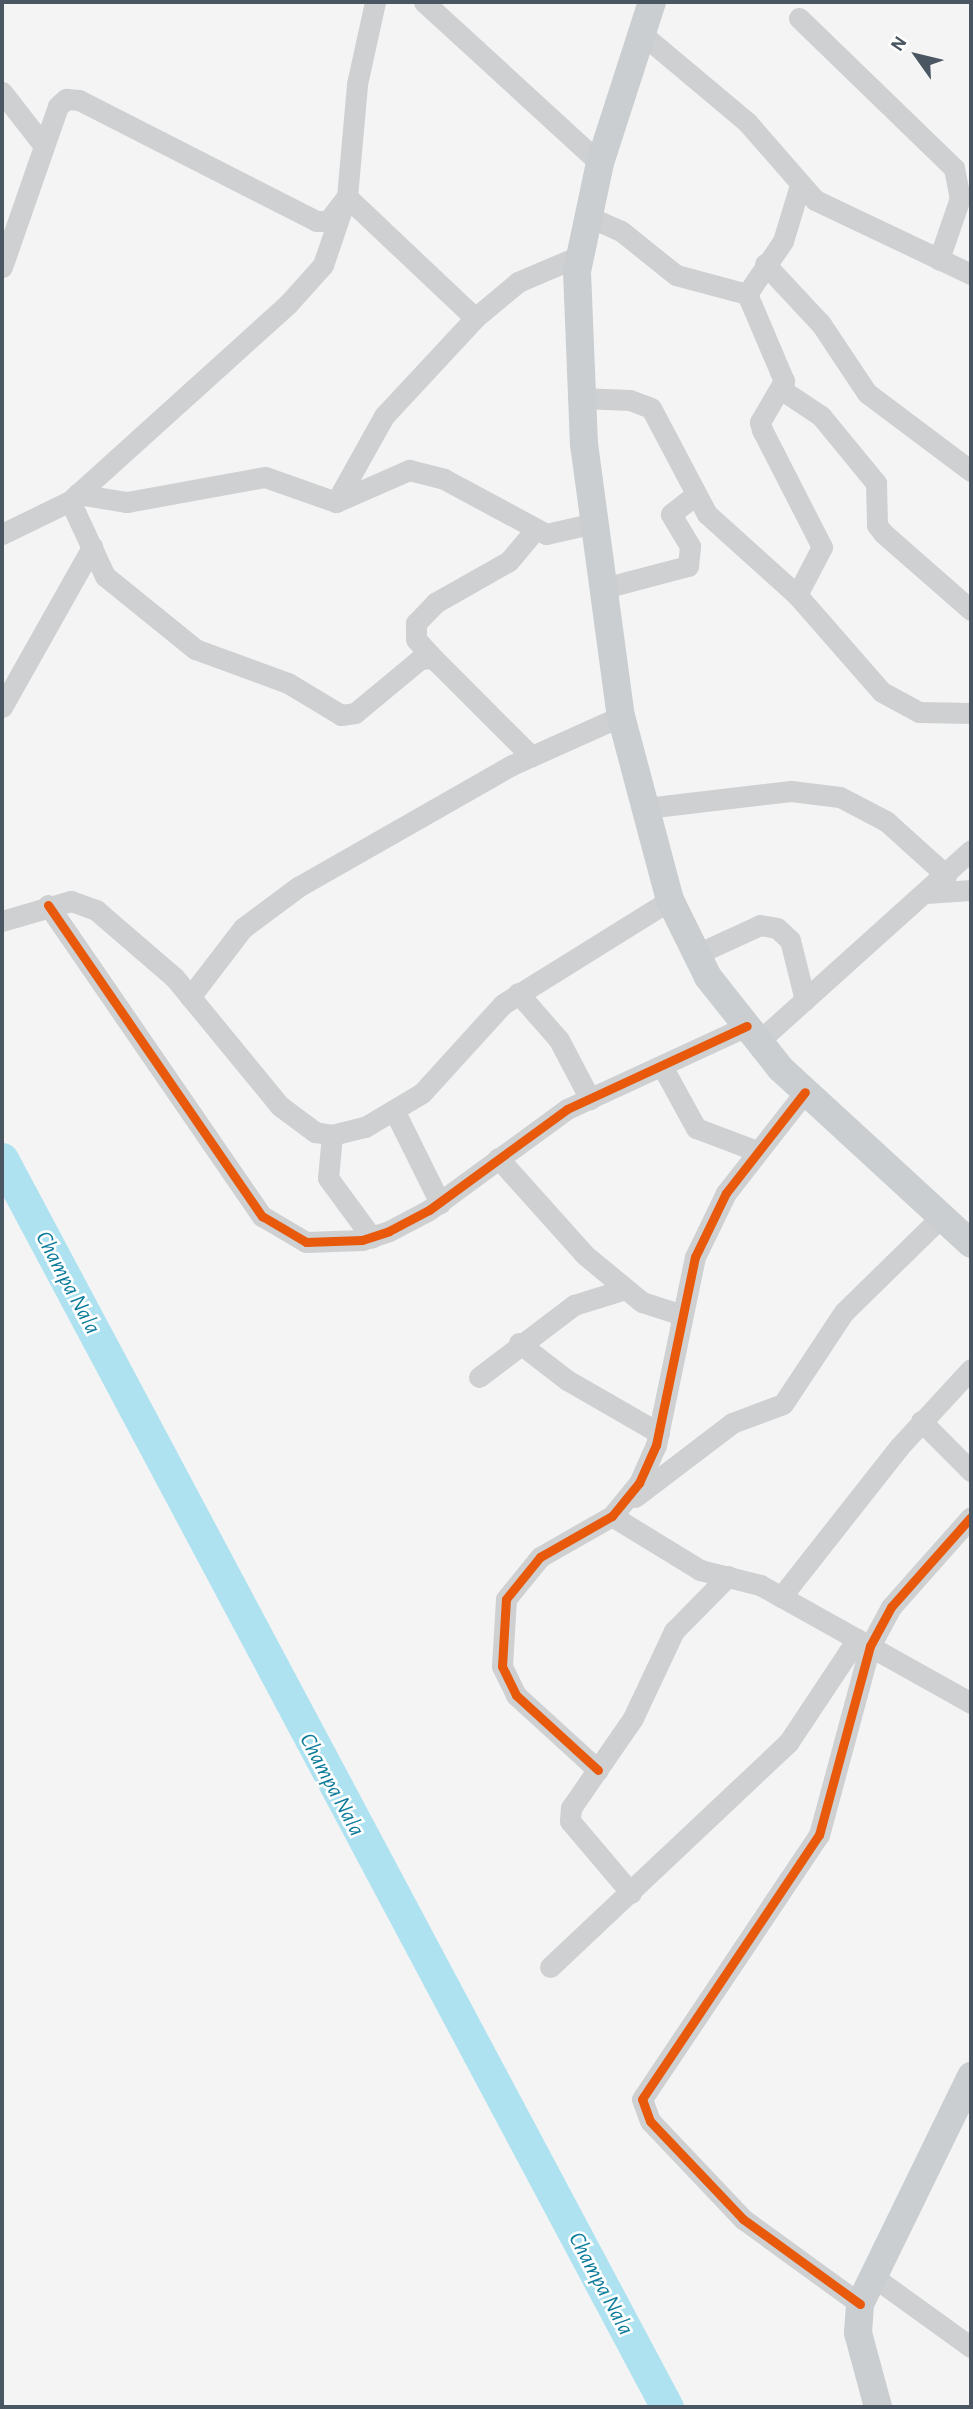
<!DOCTYPE html>
<html>
<head>
<meta charset="utf-8">
<style>
  body { margin:0 }
  #map { position:relative; width:973px; height:2409px; overflow:hidden; background:#f4f4f4; font-family:"Alegreya Sans",sans-serif }
  div>[style] { position:absolute }
  .river>* { height:33px; margin:-16.5px; padding:0 16.5px; transform-origin:16.5px; border-radius:16.5px; background:#aee2f0 }
  .minor>* { height:21px; margin:-10.5px; padding:0 10.5px; transform-origin:10.5px; border-radius:10.5px; background:#ced0d2 }
  .major>* { height:28px; margin:-14px; padding:0 14px; transform-origin:14px; border-radius:14px; background:#caced1 }
  .cycleway>* { height:9px; margin:-4.5px; padding:0 4.5px; transform-origin:4.5px; border-radius:4.5px; background:#e8590c }
  span { translate:-50% -50%; white-space:nowrap; text-align:center; line-height:1.15; -webkit-text-stroke:5px #fff; paint-order:stroke }
  .water-label { font-size:23px; color:#0c7c9b; font-style:italic }
  .frame { position:absolute; inset:0; border:4px solid #4a5661; pointer-events:none }
  .north { position:absolute; left:882px; top:21px; width:70px; height:70px; -webkit-text-stroke:5px #fff; paint-order:stroke; rotate:304deg; font-size:19px; font-weight:700; line-height:28px; text-align:center; color:#4a5661 }
  .north::after { content:''; display:block; margin:auto; width:24px; height:32px; background:#4a5661; clip-path:polygon(50% 0,100% 100%,50% 72%,0 100%) }
</style>
</head>
<body>
<div id="map">
  <div class="river">
    <div style="left:2px;top:1159px;width:1414px;rotate:61.95deg"></div>
  </div>
  <div class="minor">
    <div style="left:424px;top:2px;width:239px;rotate:42.5deg"></div>
    <div style="left:799px;top:18px;width:216px;rotate:44.1deg"></div>
    <div style="left:954px;top:168px;width:31px;rotate:79deg"></div>
    <div style="left:960px;top:198px;width:65px;rotate:109deg"></div>
    <div style="left:642px;top:34px;width:137px;rotate:40deg"></div>
    <div style="left:747px;top:122px;width:103px;rotate:48.9deg"></div>
    <div style="left:815px;top:200px;width:173px;rotate:25.4deg"></div>
    <div style="left:2px;top:92px;width:68px;rotate:52.1deg"></div>
    <div style="left:347px;top:197px;width:176px;rotate:43.4deg"></div>
    <div style="left:585px;top:215px;width:39px;rotate:24deg"></div>
    <div style="left:621px;top:231px;width:70px;rotate:38.7deg"></div>
    <div style="left:676px;top:275px;width:73px;rotate:15deg"></div>
    <div style="left:765px;top:264px;width:82px;rotate:47deg"></div>
    <div style="left:821px;top:324px;width:83px;rotate:56.3deg"></div>
    <div style="left:867px;top:393px;width:130px;rotate:36.9deg"></div>
    <div style="left:2px;top:267px;width:170px;rotate:-70.8deg"></div>
    <div style="left:58px;top:106px;width:11px;rotate:-41deg"></div>
    <div style="left:66px;top:99px;width:13px;rotate:4deg"></div>
    <div style="left:79px;top:100px;width:266px;rotate:27deg"></div>
    <div style="left:316px;top:221px;width:12px"></div>
    <div style="left:328px;top:221px;width:31px;rotate:-52deg"></div>
    <div style="left:347px;top:197px;width:113px;rotate:-84.9deg"></div>
    <div style="left:357px;top:84px;width:84px;rotate:-77.6deg"></div>
    <div style="left:782px;top:390px;width:47px;rotate:33.7deg"></div>
    <div style="left:821px;top:416px;width:87px;rotate:50.6deg"></div>
    <div style="left:876px;top:483px;width:42px;rotate:88.6deg"></div>
    <div style="left:877px;top:525px;width:10px;rotate:53deg"></div>
    <div style="left:883px;top:533px;width:117px;rotate:41.2deg"></div>
    <div style="left:580px;top:398px;width:50px;rotate:2.3deg"></div>
    <div style="left:630px;top:400px;width:22px;rotate:21deg"></div>
    <div style="left:651px;top:408px;width:120px;rotate:62.2deg"></div>
    <div style="left:707px;top:514px;width:121px;rotate:42deg"></div>
    <div style="left:797px;top:595px;width:129px;rotate:48.8deg"></div>
    <div style="left:882px;top:692px;width:42px;rotate:28.4deg"></div>
    <div style="left:919px;top:712px;width:52px;rotate:1.1deg"></div>
    <div style="left:77px;top:494px;width:51px;rotate:9.1deg"></div>
    <div style="left:127px;top:502px;width:140px;rotate:-10.3deg"></div>
    <div style="left:265px;top:477px;width:75px;rotate:19.4deg"></div>
    <div style="left:336px;top:502px;width:80px;rotate:-23.7deg"></div>
    <div style="left:409px;top:470px;width:36px;rotate:14deg"></div>
    <div style="left:444px;top:479px;width:116px;rotate:28.3deg"></div>
    <div style="left:546px;top:534px;width:50px;rotate:-12.7deg"></div>
    <div style="left:70px;top:501px;width:83px;rotate:65deg"></div>
    <div style="left:105px;top:576px;width:116px;rotate:39deg"></div>
    <div style="left:195px;top:649px;width:99px;rotate:20.1deg"></div>
    <div style="left:288px;top:683px;width:62px;rotate:31.1deg"></div>
    <div style="left:341px;top:715px;width:14px;rotate:-8deg"></div>
    <div style="left:355px;top:713px;width:85px;rotate:-39.7deg"></div>
    <div style="left:420px;top:659px;width:13px;rotate:-4deg"></div>
    <div style="left:433px;top:658px;width:139px;rotate:45deg"></div>
    <div style="left:336px;top:502px;width:98px;rotate:-60.8deg"></div>
    <div style="left:384px;top:416px;width:134px;rotate:-47.1deg"></div>
    <div style="left:475px;top:318px;width:56px;rotate:-39.9deg"></div>
    <div style="left:518px;top:282px;width:66px;rotate:-23.1deg"></div>
    <div style="left:2px;top:534px;width:76px;rotate:-25.9deg"></div>
    <div style="left:70px;top:501px;width:294px;rotate:-42.1deg"></div>
    <div style="left:288px;top:304px;width:52px;rotate:-48.1deg"></div>
    <div style="left:323px;top:265px;width:56px;rotate:-71.2deg"></div>
    <div style="left:604px;top:588px;width:87px;rotate:-14.7deg"></div>
    <div style="left:688px;top:566px;width:20px;rotate:-84deg"></div>
    <div style="left:690px;top:546px;width:37px;rotate:-121deg"></div>
    <div style="left:671px;top:514px;width:29px;rotate:-38deg"></div>
    <div style="left:797px;top:595px;width:54px;rotate:-62.5deg"></div>
    <div style="left:822px;top:547px;width:131px;rotate:-117.1deg"></div>
    <div style="left:762px;top:430px;width:8px;rotate:-104deg"></div>
    <div style="left:760px;top:422px;width:48px;rotate:-59.7deg"></div>
    <div style="left:784px;top:381px;width:95px;rotate:-113deg"></div>
    <div style="left:747px;top:294px;width:64px;rotate:-55.8deg"></div>
    <div style="left:783px;top:241px;width:59px;rotate:-73.1deg"></div>
    <div style="left:433px;top:658px;width:25px;rotate:-132deg"></div>
    <div style="left:416px;top:639px;width:16px;rotate:-90deg"></div>
    <div style="left:416px;top:623px;width:28px;rotate:-46deg"></div>
    <div style="left:435px;top:603px;width:85px;rotate:-29.6deg"></div>
    <div style="left:509px;top:561px;width:39px;rotate:-50deg"></div>
    <div style="left:2px;top:707px;width:184px;rotate:-60.6deg"></div>
    <div style="left:646px;top:808px;width:146px;rotate:-6.7deg"></div>
    <div style="left:791px;top:791px;width:49px;rotate:7deg"></div>
    <div style="left:840px;top:797px;width:52px;rotate:27.6deg"></div>
    <div style="left:886px;top:821px;width:81px;rotate:42deg"></div>
    <div style="left:926px;top:893px;width:45px;rotate:-3.8deg"></div>
    <div style="left:48px;top:905px;width:378px;rotate:55.5deg"></div>
    <div style="left:262px;top:1216px;width:51px;rotate:30.6deg"></div>
    <div style="left:306px;top:1242px;width:56px;rotate:-2deg"></div>
    <div style="left:362px;top:1240px;width:28px;rotate:-18deg"></div>
    <div style="left:389px;top:1231px;width:45px;rotate:-27.7deg"></div>
    <div style="left:429px;top:1210px;width:171px;rotate:-36.2deg"></div>
    <div style="left:567px;top:1109px;width:198px;rotate:-24.8deg"></div>
    <div style="left:2px;top:921px;width:72px;rotate:-16.2deg"></div>
    <div style="left:71px;top:901px;width:27px;rotate:20deg"></div>
    <div style="left:96px;top:910px;width:103px;rotate:40.7deg"></div>
    <div style="left:174px;top:977px;width:167px;rotate:50.6deg"></div>
    <div style="left:280px;top:1106px;width:44px;rotate:36.6deg"></div>
    <div style="left:315px;top:1132px;width:17px;rotate:10deg"></div>
    <div style="left:332px;top:1135px;width:34px;rotate:-14deg"></div>
    <div style="left:365px;top:1127px;width:66px;rotate:-30.8deg"></div>
    <div style="left:422px;top:1093px;width:120px;rotate:-47.7deg"></div>
    <div style="left:503px;top:1004px;width:197px;rotate:-31.9deg"></div>
    <div style="left:697px;top:954px;width:69px;rotate:-24.7deg"></div>
    <div style="left:760px;top:925px;width:17px;rotate:10deg"></div>
    <div style="left:777px;top:928px;width:18px;rotate:43deg"></div>
    <div style="left:790px;top:940px;width:62px;rotate:76deg"></div>
    <div style="left:518px;top:993px;width:62px;rotate:48.9deg"></div>
    <div style="left:559px;top:1040px;width:67px;rotate:62.3deg"></div>
    <div style="left:190px;top:997px;width:87px;rotate:-52.5deg"></div>
    <div style="left:243px;top:928px;width:69px;rotate:-36.7deg"></div>
    <div style="left:298px;top:887px;width:246px;rotate:-29.7deg"></div>
    <div style="left:512px;top:765px;width:120px;rotate:-24.2deg"></div>
    <div style="left:759px;top:1041px;width:285px;rotate:-42deg"></div>
    <div style="left:662px;top:1066px;width:71px;rotate:61.3deg"></div>
    <div style="left:696px;top:1128px;width:65px;rotate:20.7deg"></div>
    <div style="left:395px;top:1112px;width:102px;rotate:63.7deg"></div>
    <div style="left:332px;top:1135px;width:43px;rotate:95.3deg"></div>
    <div style="left:328px;top:1178px;width:74px;rotate:53.7deg"></div>
    <div style="left:498px;top:1158px;width:130px;rotate:48.1deg"></div>
    <div style="left:585px;top:1255px;width:74px;rotate:39.5deg"></div>
    <div style="left:642px;top:1302px;width:39px;rotate:18deg"></div>
    <div style="left:519px;top:1343px;width:61px;rotate:37.6deg"></div>
    <div style="left:567px;top:1380px;width:106px;rotate:29.9deg"></div>
    <div style="left:479px;top:1377px;width:119px;rotate:-37.2deg"></div>
    <div style="left:574px;top:1305px;width:53px;rotate:-17.4deg"></div>
    <div style="left:921px;top:1421px;width:71px;rotate:45deg"></div>
    <div style="left:635px;top:1497px;width:122px;rotate:-37.3deg"></div>
    <div style="left:732px;top:1423px;width:54px;rotate:-20.4deg"></div>
    <div style="left:783px;top:1404px;width:110px;rotate:-56.5deg"></div>
    <div style="left:844px;top:1312px;width:133px;rotate:-44.4deg"></div>
    <div style="left:612px;top:1516px;width:103px;rotate:31.5deg"></div>
    <div style="left:700px;top:1570px;width:62px;rotate:14deg"></div>
    <div style="left:760px;top:1585px;width:242px;rotate:29.2deg"></div>
    <div style="left:781px;top:1597px;width:191px;rotate:-51.8deg"></div>
    <div style="left:899px;top:1447px;width:106px;rotate:-47.3deg"></div>
    <div style="left:598px;top:1770px;width:111px;rotate:-137.6deg"></div>
    <div style="left:516px;top:1695px;width:32px;rotate:-116deg"></div>
    <div style="left:502px;top:1666px;width:67px;rotate:-86.6deg"></div>
    <div style="left:506px;top:1599px;width:54px;rotate:-51deg"></div>
    <div style="left:540px;top:1557px;width:83px;rotate:-29.7deg"></div>
    <div style="left:612px;top:1516px;width:43px;rotate:-50.7deg"></div>
    <div style="left:639px;top:1483px;width:42px;rotate:-65.9deg"></div>
    <div style="left:656px;top:1445px;width:192px;rotate:-78.3deg"></div>
    <div style="left:695px;top:1257px;width:71px;rotate:-64.2deg"></div>
    <div style="left:726px;top:1193px;width:128px;rotate:-52deg"></div>
    <div style="left:631px;top:1893px;width:94px;rotate:-130.3deg"></div>
    <div style="left:570px;top:1821px;width:13px;rotate:-86deg"></div>
    <div style="left:571px;top:1808px;width:109px;rotate:-55.4deg"></div>
    <div style="left:633px;top:1718px;width:96px;rotate:-64.8deg"></div>
    <div style="left:674px;top:1631px;width:77px;rotate:-45.5deg"></div>
    <div style="left:550px;top:1967px;width:327px;rotate:-43.3deg"></div>
    <div style="left:788px;top:1743px;width:125px;rotate:-56.4deg"></div>
    <div style="left:871px;top:2275px;width:123px;rotate:35.8deg"></div>
    <div style="left:860px;top:2304px;width:145px;rotate:-144deg"></div>
    <div style="left:743px;top:2219px;width:135px;rotate:-133.5deg"></div>
    <div style="left:650px;top:2121px;width:23px;rotate:-110deg"></div>
    <div style="left:642px;top:2099px;width:318px;rotate:-56.2deg"></div>
    <div style="left:819px;top:1835px;width:196px;rotate:-74.9deg"></div>
    <div style="left:870px;top:1646px;width:44px;rotate:-61.7deg"></div>
    <div style="left:891px;top:1607px;width:120px;rotate:-48.4deg"></div>
  </div>
  <div class="major">
    <div style="left:652px;top:2px;width:169px;rotate:107.9deg"></div>
    <div style="left:600px;top:163px;width:110px;rotate:102deg"></div>
    <div style="left:577px;top:271px;width:173px;rotate:87.7deg"></div>
    <div style="left:584px;top:444px;width:275px;rotate:82.3deg"></div>
    <div style="left:621px;top:716px;width:190px;rotate:75.1deg"></div>
    <div style="left:670px;top:900px;width:86px;rotate:63.7deg"></div>
    <div style="left:708px;top:977px;width:117px;rotate:51.6deg"></div>
    <div style="left:781px;top:1069px;width:258px;rotate:42.6deg"></div>
    <div style="left:878px;top:2407px;width:77px;rotate:-105.1deg"></div>
    <div style="left:858px;top:2333px;width:29px;rotate:-86deg"></div>
    <div style="left:860px;top:2304px;width:254px;rotate:-64deg"></div>
  </div>
  <div class="cycleway">
    <div style="left:48px;top:905px;width:378px;rotate:55.5deg"></div>
    <div style="left:262px;top:1216px;width:51px;rotate:30.6deg"></div>
    <div style="left:306px;top:1242px;width:56px;rotate:-2deg"></div>
    <div style="left:362px;top:1240px;width:28px;rotate:-18deg"></div>
    <div style="left:389px;top:1231px;width:45px;rotate:-27.7deg"></div>
    <div style="left:429px;top:1210px;width:171px;rotate:-36.2deg"></div>
    <div style="left:567px;top:1109px;width:198px;rotate:-24.8deg"></div>
    <div style="left:598px;top:1770px;width:111px;rotate:-137.6deg"></div>
    <div style="left:516px;top:1695px;width:32px;rotate:-116deg"></div>
    <div style="left:502px;top:1666px;width:67px;rotate:-86.6deg"></div>
    <div style="left:506px;top:1599px;width:54px;rotate:-51deg"></div>
    <div style="left:540px;top:1557px;width:83px;rotate:-29.7deg"></div>
    <div style="left:612px;top:1516px;width:43px;rotate:-50.7deg"></div>
    <div style="left:639px;top:1483px;width:42px;rotate:-65.9deg"></div>
    <div style="left:656px;top:1445px;width:192px;rotate:-78.3deg"></div>
    <div style="left:695px;top:1257px;width:71px;rotate:-64.2deg"></div>
    <div style="left:726px;top:1193px;width:128px;rotate:-52deg"></div>
    <div style="left:860px;top:2304px;width:145px;rotate:-144deg"></div>
    <div style="left:743px;top:2219px;width:135px;rotate:-133.5deg"></div>
    <div style="left:650px;top:2121px;width:23px;rotate:-110deg"></div>
    <div style="left:642px;top:2099px;width:318px;rotate:-56.2deg"></div>
    <div style="left:819px;top:1835px;width:196px;rotate:-74.9deg"></div>
    <div style="left:870px;top:1646px;width:44px;rotate:-61.7deg"></div>
    <div style="left:891px;top:1607px;width:120px;rotate:-48.4deg"></div>
  </div>
  <div class="water-label">
    <span style="left:67px;top:1283px;rotate:62deg">Champa Nala</span>
    <span style="left:331px;top:1785px;rotate:62deg">Champa Nala</span>
    <span style="left:600px;top:2284px;rotate:62deg">Champa Nala</span>
  </div>
  <div class="frame"></div>
  <div class="north">N</div>
</div>
</body>
</html>
